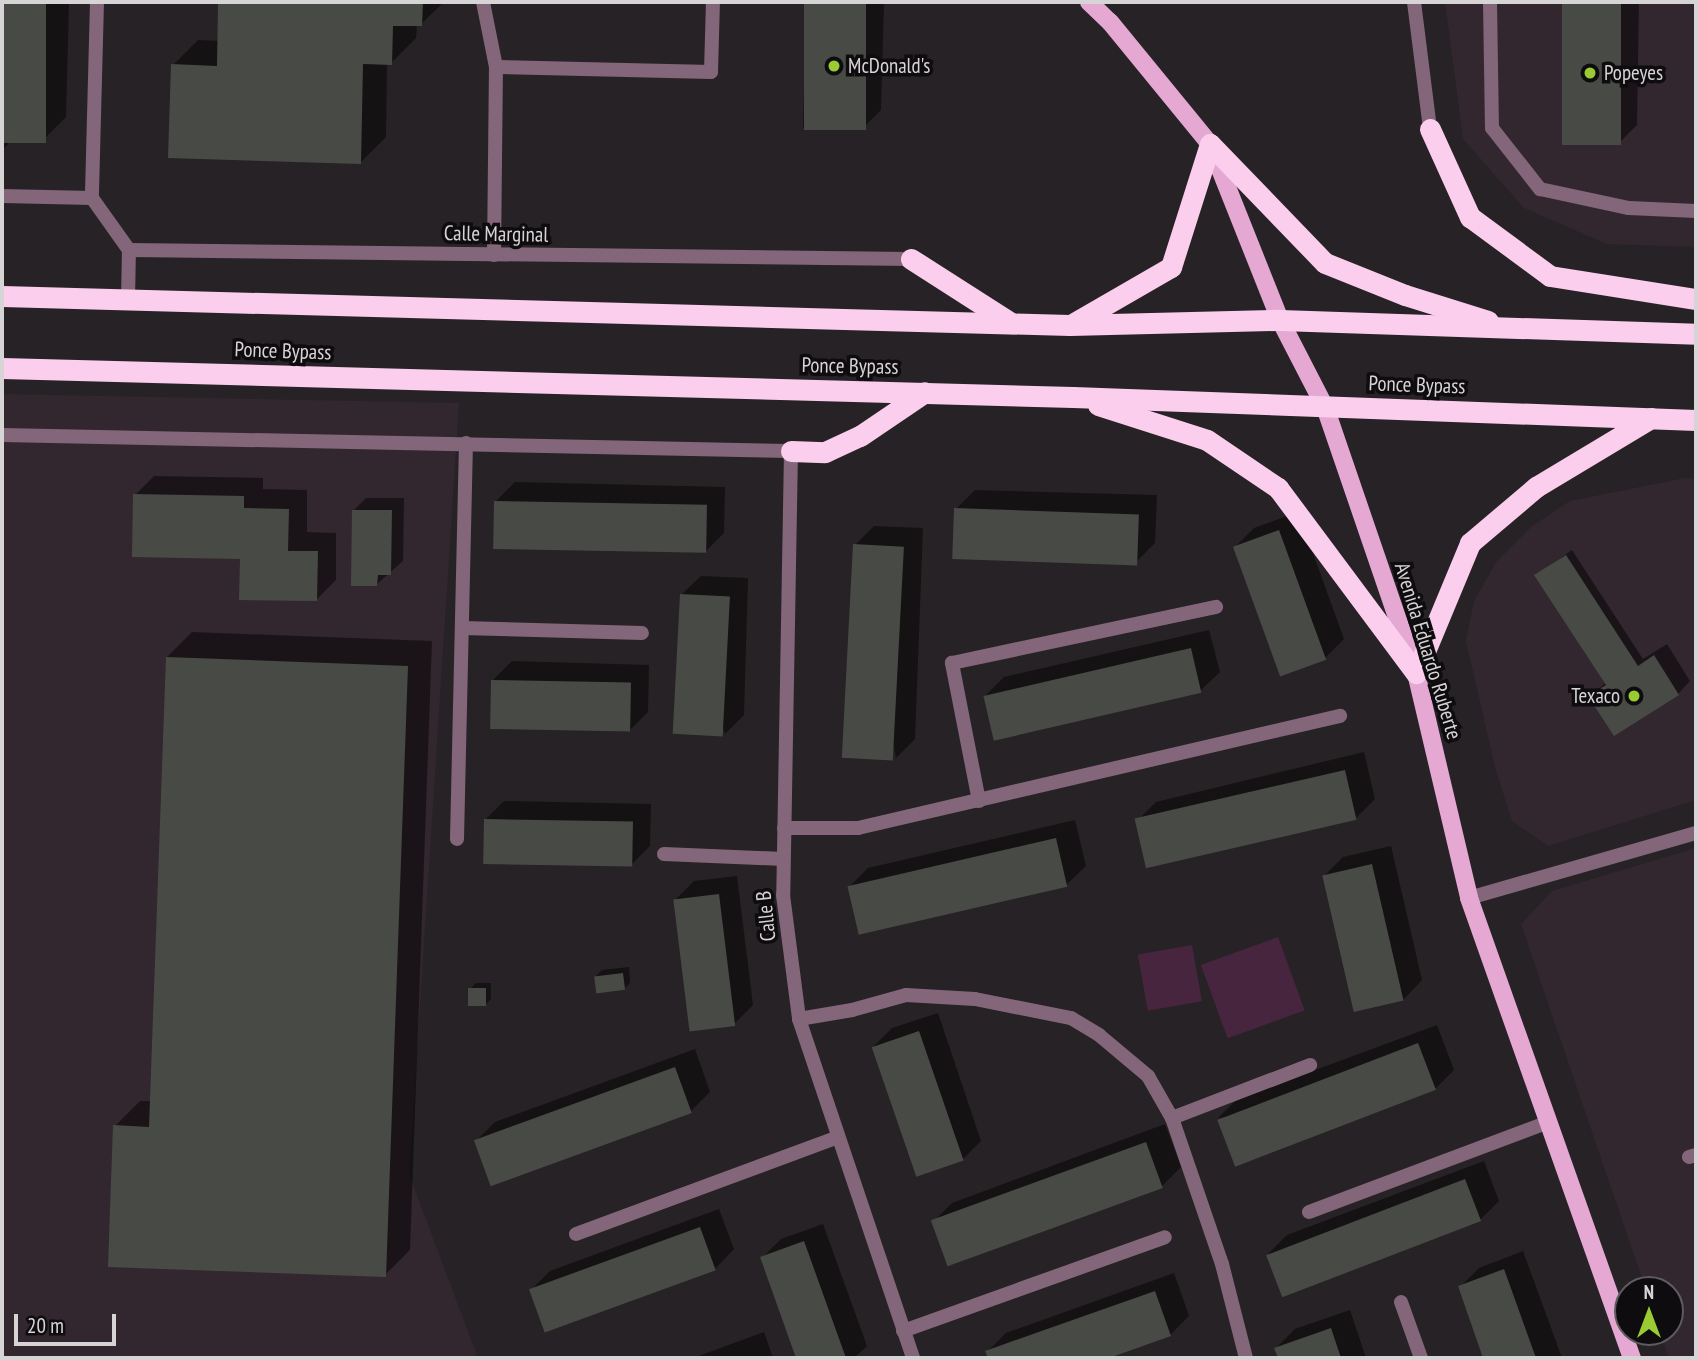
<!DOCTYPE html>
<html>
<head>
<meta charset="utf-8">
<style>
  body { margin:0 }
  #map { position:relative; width:1698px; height:1360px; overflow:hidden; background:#272225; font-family:"PT Sans Narrow",sans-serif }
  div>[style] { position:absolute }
  .built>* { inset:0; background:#32272f }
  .green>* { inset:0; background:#48253f; transform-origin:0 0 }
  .shadow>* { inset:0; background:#0007 }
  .building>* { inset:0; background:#484b45; transform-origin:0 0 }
  .lane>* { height:14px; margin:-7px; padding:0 7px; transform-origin:7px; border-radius:7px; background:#83667a }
  .street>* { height:14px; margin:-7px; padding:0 7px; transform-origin:7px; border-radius:7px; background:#83667a }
  .primary>* { height:18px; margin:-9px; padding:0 9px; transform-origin:9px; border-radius:9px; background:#e5a8d2 }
  .highway>* { height:21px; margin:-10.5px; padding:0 10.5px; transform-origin:10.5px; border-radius:10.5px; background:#faceec }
  .dots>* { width:19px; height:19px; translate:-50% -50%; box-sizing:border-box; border:4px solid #0e0c0e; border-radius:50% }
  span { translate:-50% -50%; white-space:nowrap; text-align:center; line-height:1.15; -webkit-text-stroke:7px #0e0c0e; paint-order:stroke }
  .poi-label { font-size:21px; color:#d7d4d6 }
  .left { translate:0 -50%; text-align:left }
  .right { translate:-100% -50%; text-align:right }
  .street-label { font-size:21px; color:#d7d4d6 }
  .frame { position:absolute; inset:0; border:4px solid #d7d4d6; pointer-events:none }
  .north { position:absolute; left:1614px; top:1276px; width:70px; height:70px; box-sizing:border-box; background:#0e0c0e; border:2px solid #5e5c5e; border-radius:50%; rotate:0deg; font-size:19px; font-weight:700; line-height:28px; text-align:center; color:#d7d4d6 }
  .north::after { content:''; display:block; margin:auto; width:24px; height:32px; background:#9bcb33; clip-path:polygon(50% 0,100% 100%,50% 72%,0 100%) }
  .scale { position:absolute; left:14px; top:1314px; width:102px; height:32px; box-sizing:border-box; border:4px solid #d7d4d6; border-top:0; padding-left:9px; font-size:21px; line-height:24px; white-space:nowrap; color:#d7d4d6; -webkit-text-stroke:5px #0e0c0e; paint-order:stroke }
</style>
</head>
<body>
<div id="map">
  <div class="built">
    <div style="clip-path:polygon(1445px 2px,1696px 2px,1696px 247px,1607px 244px,1524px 208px,1463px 139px)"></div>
    <div style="clip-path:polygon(2px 394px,459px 403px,409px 1174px,478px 1358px,2px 1358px)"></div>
    <div style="clip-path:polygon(1685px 478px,1696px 479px,1696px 800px,1548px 846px,1512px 821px,1495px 767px,1466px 641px,1474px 601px,1496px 562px,1531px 527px,1570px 501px)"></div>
    <div style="clip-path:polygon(1696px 848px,1696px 1358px,1669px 1358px,1660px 1332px,1670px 1332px,1670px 1290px,1646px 1290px,1521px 924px,1552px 891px)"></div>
  </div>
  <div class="green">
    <div style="left:1278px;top:937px;width:78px;height:82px;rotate:70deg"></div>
    <div style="left:1192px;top:945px;width:57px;height:55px;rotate:80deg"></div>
  </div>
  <div class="shadow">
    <div style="clip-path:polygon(2px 2px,69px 2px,66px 117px,41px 142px,11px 141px,2px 150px)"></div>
    <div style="clip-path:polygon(220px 2px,444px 2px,421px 24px,417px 24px,416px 38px,391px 63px,387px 63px,386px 137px,361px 162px,173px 65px,198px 40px,219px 41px)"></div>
    <div style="clip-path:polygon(806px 2px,884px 2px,881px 110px,862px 129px,803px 128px)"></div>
    <div style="clip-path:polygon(1564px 2px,1639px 2px,1637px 125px,1618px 144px,1562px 143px)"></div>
    <div style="clip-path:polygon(154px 476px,263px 478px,263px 489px,307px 490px,307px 532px,336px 533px,336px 580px,317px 599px,135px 495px)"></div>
    <div style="clip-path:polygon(515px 482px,725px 487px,724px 533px,705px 552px,495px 502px)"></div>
    <div style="clip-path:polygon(975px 490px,1157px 495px,1155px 543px,1136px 562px,956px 509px)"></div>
    <div style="clip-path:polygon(366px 498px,404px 498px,403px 561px,377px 584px,353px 511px)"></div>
    <div style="clip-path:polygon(1298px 512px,1344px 639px,1325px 658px,1235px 547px,1254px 528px)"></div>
    <div style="clip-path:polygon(874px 526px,923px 528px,915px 739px,896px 758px,855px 545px)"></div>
    <div style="clip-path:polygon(1572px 550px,1643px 659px,1667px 644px,1690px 681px,1678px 694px,1591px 697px,1606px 682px,1536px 575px)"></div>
    <div style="clip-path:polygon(701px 576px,748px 578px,744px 715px,725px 734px,681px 595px)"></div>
    <div style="clip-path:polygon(1209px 630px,1220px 672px,1200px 691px,985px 696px,1004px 677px)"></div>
    <div style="clip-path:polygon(192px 632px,432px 641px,410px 1250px,385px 1275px,115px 1126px,140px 1101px,152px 1101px,167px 657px)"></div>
    <div style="clip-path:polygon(512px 661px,649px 665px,648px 712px,629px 731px,493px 680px)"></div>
    <div style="clip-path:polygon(1364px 752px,1375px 799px,1356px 818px,1137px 821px,1156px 802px)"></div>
    <div style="clip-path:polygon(504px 801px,651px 804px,650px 846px,631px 865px,485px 820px)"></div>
    <div style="clip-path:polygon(1075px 820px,1086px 866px,1066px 885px,849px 887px,868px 868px)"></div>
    <div style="clip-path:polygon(1391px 846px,1422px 980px,1403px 1000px,1324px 876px,1343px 857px)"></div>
    <div style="clip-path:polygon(737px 876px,753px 1005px,734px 1024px,675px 900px,694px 881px)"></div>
    <div style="clip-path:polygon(629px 967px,630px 983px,624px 989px,596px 976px,602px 970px)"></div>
    <div style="clip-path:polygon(476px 983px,491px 983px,491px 999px,485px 1005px,470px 989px)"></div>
    <div style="clip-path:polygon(938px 1013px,981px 1141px,962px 1160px,873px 1047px,892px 1028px)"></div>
    <div style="clip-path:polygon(1437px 1025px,1454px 1070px,1435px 1089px,1218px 1118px,1237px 1099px)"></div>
    <div style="clip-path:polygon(695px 1049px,710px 1092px,691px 1111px,476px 1141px,495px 1122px)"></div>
    <div style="clip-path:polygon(1165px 1124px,1181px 1167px,1162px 1186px,933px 1222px,952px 1203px)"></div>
    <div style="clip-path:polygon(1484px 1161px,1499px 1201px,1480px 1220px,1268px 1254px,1287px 1235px)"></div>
    <div style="clip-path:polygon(719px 1209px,734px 1249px,715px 1269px,531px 1290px,550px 1271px)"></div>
    <div style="clip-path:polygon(823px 1224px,867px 1346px,854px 1358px,798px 1358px,762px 1258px,781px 1239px)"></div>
    <div style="clip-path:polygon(1523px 1251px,1562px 1358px,1485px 1358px,1460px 1287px,1479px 1268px)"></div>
    <div style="clip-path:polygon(1174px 1273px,1189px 1316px,1170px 1335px,1104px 1358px,990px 1358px,987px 1352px,1006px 1333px)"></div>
    <div style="clip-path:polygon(1350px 1310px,1366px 1358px,1280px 1358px,1276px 1348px,1295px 1329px)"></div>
    <div style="clip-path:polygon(764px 1332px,773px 1358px,693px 1358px)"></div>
  </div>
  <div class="building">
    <div style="left:2px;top:2px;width:44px;height:141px"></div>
    <div style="clip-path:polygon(218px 2px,423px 2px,422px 26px,393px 26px,392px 65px,363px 64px,361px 164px,168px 158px,171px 64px,217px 66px)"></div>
    <div style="left:804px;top:2px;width:62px;height:128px"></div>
    <div style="left:1562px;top:2px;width:59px;height:143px"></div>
    <div style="clip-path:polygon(133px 494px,244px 496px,244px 508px,289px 509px,288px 551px,318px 551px,317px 601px,239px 600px,240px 559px,132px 557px)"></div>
    <div style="left:494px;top:501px;width:213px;height:48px;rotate:1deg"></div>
    <div style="left:954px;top:508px;width:185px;height:51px;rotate:2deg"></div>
    <div style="clip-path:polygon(352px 510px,392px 510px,391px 575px,378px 575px,377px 586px,351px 586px)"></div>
    <div style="left:1279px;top:530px;width:138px;height:49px;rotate:70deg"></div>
    <div style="left:853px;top:544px;width:51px;height:214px;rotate:3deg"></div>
    <div style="clip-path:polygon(1566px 555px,1638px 666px,1654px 655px,1679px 695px,1614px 736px,1588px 696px,1606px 685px,1534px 575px)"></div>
    <div style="left:680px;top:594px;width:50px;height:140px;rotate:3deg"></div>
    <div style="left:1191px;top:648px;width:46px;height:213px;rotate:77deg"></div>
    <div style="clip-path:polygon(166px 657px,408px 666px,386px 1277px,108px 1267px,113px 1125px,149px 1127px)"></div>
    <div style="left:491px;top:680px;width:140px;height:49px;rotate:1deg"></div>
    <div style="left:1345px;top:770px;width:51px;height:216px;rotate:77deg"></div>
    <div style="left:484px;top:819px;width:149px;height:45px;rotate:1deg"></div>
    <div style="left:1056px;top:838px;width:50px;height:214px;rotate:77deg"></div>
    <div style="left:1372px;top:864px;width:140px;height:51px;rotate:77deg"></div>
    <div style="left:719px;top:894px;width:133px;height:46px;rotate:83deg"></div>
    <div style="left:623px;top:973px;width:17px;height:29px;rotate:83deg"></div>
    <div style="left:468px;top:988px;width:18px;height:18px"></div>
    <div style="left:919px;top:1031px;width:137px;height:50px;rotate:71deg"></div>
    <div style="left:1418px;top:1043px;width:50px;height:215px;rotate:69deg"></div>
    <div style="left:675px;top:1067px;width:49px;height:214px;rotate:70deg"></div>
    <div style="left:1146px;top:1142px;width:49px;height:229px;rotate:70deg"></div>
    <div style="left:1465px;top:1179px;width:45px;height:213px;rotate:69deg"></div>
    <div style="left:700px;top:1227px;width:46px;height:182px;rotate:70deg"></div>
    <div style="clip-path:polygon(804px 1241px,846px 1358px,796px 1358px,760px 1257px)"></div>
    <div style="clip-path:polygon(1504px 1269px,1536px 1358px,1483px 1358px,1458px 1286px)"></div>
    <div style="clip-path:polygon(1155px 1291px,1171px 1336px,1109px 1358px,988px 1358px,985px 1351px)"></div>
    <div style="clip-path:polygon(1331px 1328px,1341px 1358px,1278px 1358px,1274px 1348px)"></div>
  </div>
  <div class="lane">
    <div style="left:97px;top:2px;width:196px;rotate:91.5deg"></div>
    <div style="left:92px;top:198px;width:64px;rotate:54.6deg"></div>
    <div style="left:483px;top:2px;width:66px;rotate:78.7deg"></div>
    <div style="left:496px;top:67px;width:215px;rotate:1.3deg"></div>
    <div style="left:711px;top:72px;width:70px;rotate:-88.4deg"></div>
    <div style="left:1490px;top:2px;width:126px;rotate:89.1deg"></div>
    <div style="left:1492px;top:128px;width:78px;rotate:51.8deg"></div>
    <div style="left:1540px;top:189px;width:91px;rotate:12.1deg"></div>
    <div style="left:1629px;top:208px;width:67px;rotate:2.6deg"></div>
    <div style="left:2px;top:196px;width:90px;rotate:1.3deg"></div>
    <div style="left:494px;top:255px;width:188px;rotate:-89.4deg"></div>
    <div style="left:462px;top:628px;width:180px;rotate:1.6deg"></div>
    <div style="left:979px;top:801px;width:141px;rotate:-101.1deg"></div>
    <div style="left:952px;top:663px;width:270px;rotate:-12deg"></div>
    <div style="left:784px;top:828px;width:74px"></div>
    <div style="left:858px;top:828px;width:495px;rotate:-13.1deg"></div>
    <div style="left:664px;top:854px;width:119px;rotate:2.4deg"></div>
    <div style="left:1172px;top:1118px;width:148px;rotate:-21deg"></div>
    <div style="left:1689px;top:1157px;width:7px;rotate:-16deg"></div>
    <div style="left:1309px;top:1212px;width:256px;rotate:-20.6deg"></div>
    <div style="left:576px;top:1234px;width:279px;rotate:-20.3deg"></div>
    <div style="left:1401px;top:1302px;width:59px;rotate:70.3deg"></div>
    <div style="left:903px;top:1331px;width:278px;rotate:-19.7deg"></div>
  </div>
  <div class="street">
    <div style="left:1414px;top:2px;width:128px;rotate:82.8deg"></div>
    <div style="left:128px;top:300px;width:50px;rotate:-88.9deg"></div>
    <div style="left:129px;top:250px;width:782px;rotate:0.66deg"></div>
    <div style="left:2px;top:435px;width:789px;rotate:1.16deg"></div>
    <div style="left:791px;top:451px;width:444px;rotate:91deg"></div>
    <div style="left:783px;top:895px;width:125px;rotate:82.6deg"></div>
    <div style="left:799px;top:1019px;width:358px;rotate:71.4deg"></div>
    <div style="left:457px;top:839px;width:396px;rotate:-88.7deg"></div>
    <div style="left:1469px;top:898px;width:236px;rotate:-16deg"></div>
    <div style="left:799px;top:1019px;width:54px;rotate:-9.6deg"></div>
    <div style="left:852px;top:1010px;width:56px;rotate:-15.5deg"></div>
    <div style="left:906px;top:995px;width:69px;rotate:3.3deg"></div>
    <div style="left:975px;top:999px;width:98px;rotate:11.2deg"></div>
    <div style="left:1071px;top:1018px;width:33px;rotate:31deg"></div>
    <div style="left:1099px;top:1035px;width:64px;rotate:39.9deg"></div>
    <div style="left:1148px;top:1076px;width:48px;rotate:60.3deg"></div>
    <div style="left:1172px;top:1118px;width:154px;rotate:71.1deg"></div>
    <div style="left:1222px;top:1264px;width:97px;rotate:75.7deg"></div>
  </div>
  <div class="primary">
    <div style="left:1089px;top:2px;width:29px;rotate:44deg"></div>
    <div style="left:1110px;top:22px;width:158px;rotate:50.7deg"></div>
    <div style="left:1210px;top:144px;width:189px;rotate:68.3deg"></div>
    <div style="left:1280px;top:320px;width:98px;rotate:62.7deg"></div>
    <div style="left:1325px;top:407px;width:281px;rotate:71.1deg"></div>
    <div style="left:1416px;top:673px;width:231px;rotate:76.7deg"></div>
    <div style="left:1469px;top:898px;width:488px;rotate:70.5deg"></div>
  </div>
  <div class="highway">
    <div style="left:1430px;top:129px;width:97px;rotate:65.6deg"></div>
    <div style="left:1470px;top:217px;width:99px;rotate:36.4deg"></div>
    <div style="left:1550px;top:276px;width:148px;rotate:9deg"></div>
    <div style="left:911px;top:259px;width:119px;rotate:32.6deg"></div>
    <div style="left:2px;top:296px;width:1068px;rotate:1.56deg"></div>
    <div style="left:1070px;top:325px;width:210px;rotate:-1.4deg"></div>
    <div style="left:1280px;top:320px;width:416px;rotate:1.9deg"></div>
    <div style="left:1074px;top:323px;width:112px;rotate:-30deg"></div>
    <div style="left:1171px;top:267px;width:129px;rotate:-72.4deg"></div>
    <div style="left:1210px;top:144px;width:165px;rotate:46deg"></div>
    <div style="left:1325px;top:263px;width:86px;rotate:21.8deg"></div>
    <div style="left:1405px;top:295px;width:87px;rotate:17.4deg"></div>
    <div style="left:2px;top:368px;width:1071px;rotate:1.55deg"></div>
    <div style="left:1073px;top:397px;width:623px;rotate:2.11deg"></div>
    <div style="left:1098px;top:405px;width:114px;rotate:17.8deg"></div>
    <div style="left:1207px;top:440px;width:86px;rotate:34.1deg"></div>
    <div style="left:1278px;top:488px;width:231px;rotate:53.3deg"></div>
    <div style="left:791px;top:451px;width:34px;rotate:2deg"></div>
    <div style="left:825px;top:452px;width:38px;rotate:-25deg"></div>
    <div style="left:860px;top:436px;width:78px;rotate:-34.1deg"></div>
    <div style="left:1416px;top:673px;width:141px;rotate:-67.4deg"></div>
    <div style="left:1470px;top:543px;width:87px;rotate:-40.3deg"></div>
    <div style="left:1536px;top:487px;width:134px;rotate:-31deg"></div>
  </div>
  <div class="dots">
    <div style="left:834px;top:66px;background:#9bcb33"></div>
    <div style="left:1590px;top:73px;background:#9bcb33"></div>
    <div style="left:1634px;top:696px;background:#9bcb33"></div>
  </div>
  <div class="poi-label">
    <span class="left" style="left:848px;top:66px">McDonald's</span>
    <span class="left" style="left:1604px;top:73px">Popeyes</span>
    <span class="right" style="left:1620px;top:696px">Texaco</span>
  </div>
  <div class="street-label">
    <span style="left:496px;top:234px;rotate:1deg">Calle Marginal</span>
    <span style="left:283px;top:351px;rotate:2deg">Ponce Bypass</span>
    <span style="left:850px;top:366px;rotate:1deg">Ponce Bypass</span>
    <span style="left:1417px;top:385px;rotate:2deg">Ponce Bypass</span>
    <span style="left:1428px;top:651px;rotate:73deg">Avenida Eduardo Ruberte</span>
    <span style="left:766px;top:916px;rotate:-96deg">Calle B</span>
  </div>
  <div class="frame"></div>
  <div class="north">N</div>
  <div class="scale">20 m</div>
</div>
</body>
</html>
